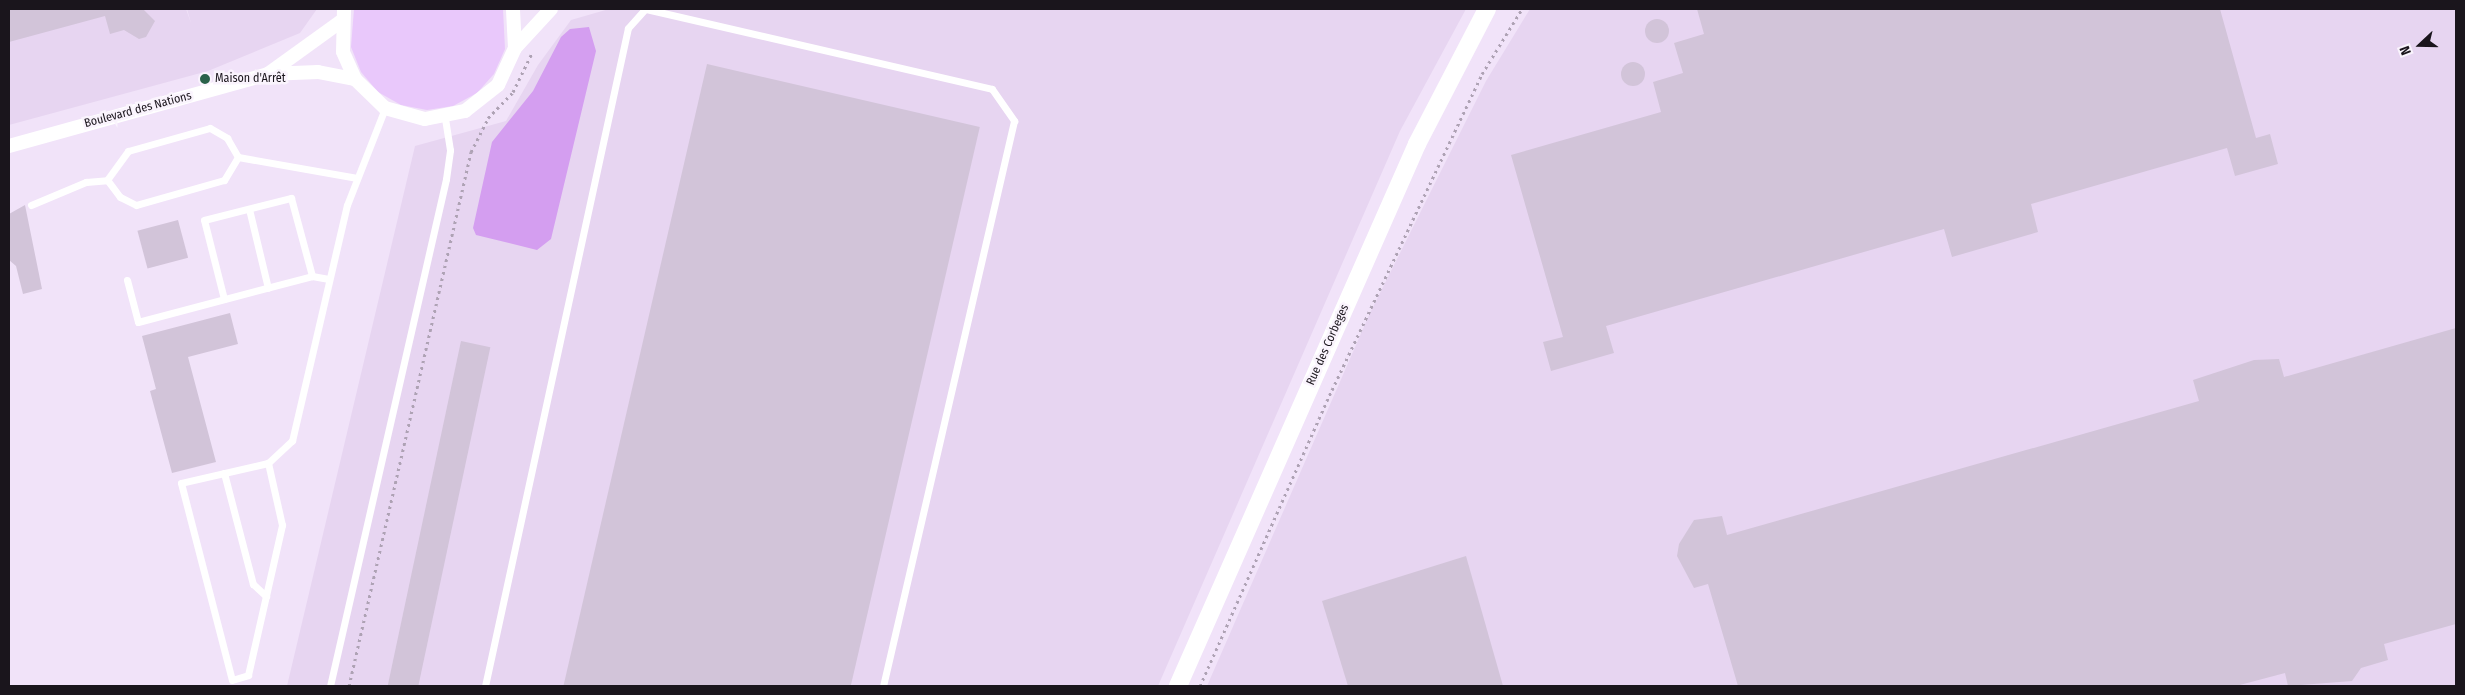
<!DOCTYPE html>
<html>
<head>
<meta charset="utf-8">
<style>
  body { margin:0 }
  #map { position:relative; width:2465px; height:695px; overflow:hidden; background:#f1e3f9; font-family:"Fira Sans Condensed",sans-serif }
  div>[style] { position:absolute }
  .built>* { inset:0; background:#e7d5f1 }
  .green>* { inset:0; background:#e9c8fb }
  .water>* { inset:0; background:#d49ef0 }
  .building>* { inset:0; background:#d2c4d9; transform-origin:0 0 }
  .round { border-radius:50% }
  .path>* { height:3px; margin-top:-1.5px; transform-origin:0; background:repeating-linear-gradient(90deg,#aea2b4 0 2.5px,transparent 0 6.5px) }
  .service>* { height:7px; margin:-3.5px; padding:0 3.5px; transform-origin:3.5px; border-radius:3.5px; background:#fff }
  .minor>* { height:14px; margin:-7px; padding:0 7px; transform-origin:7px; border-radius:7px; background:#fff }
  .tertiary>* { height:18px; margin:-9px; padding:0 9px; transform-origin:9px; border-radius:9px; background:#fff }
  .dots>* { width:14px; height:14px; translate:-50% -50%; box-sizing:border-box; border:2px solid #faf4fd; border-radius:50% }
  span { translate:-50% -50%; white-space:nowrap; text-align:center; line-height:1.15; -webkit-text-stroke:5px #faf4fd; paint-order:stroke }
  .poi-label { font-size:12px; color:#1a151c }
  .left { translate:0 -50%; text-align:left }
  .street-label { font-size:12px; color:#1a151c }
  .frame { position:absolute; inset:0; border:10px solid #1a151c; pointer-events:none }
  .north { position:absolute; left:2395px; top:20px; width:50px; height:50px; -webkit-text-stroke:4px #faf4fd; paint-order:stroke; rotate:249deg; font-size:14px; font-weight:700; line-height:20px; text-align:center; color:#1a151c }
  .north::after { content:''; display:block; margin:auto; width:18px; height:22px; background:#1a151c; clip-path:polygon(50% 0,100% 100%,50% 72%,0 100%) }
</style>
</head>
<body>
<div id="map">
  <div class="built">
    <div style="clip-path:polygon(9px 9px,186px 9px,191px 23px,187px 9px,317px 9px,300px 33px,208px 71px,9px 125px)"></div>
    <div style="clip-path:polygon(609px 9px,1466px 9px,1400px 131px,1158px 686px,287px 686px,415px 146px,506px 121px,538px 65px,571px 20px)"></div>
    <div style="clip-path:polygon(1530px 9px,2456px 9px,2456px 686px,1207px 686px,1370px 313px,1486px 81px)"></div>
  </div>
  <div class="green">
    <div style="clip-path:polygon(354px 9px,503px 9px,505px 49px,494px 74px,477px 93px,453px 106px,427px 110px,401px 105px,378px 92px,361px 72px,351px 47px)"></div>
  </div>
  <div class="water">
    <div style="clip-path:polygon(589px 27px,596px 51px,551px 239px,537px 250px,476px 235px,473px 228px,492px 142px,533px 91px,561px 37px,570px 29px)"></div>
  </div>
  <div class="building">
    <div style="clip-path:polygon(9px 9px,143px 9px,155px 21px,146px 37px,139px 39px,124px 30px,110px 34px,105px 16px,9px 42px)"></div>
    <div style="clip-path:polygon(1697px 9px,2220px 9px,2256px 138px,2270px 134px,2278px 164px,2235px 176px,2227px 148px,2031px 204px,2038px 232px,1952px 257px,1944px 229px,1606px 326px,1614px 353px,1551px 371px,1543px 342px,1563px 337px,1511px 155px,1661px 112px,1653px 82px,1683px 73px,1674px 43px,1704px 34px)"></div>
    <div class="round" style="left:1645px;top:19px;width:24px;height:24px"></div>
    <div class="round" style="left:1621px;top:62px;width:24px;height:24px"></div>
    <div style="left:707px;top:64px;width:280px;height:638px;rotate:13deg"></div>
    <div style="clip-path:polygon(25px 205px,42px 289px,23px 294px,16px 266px,9px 260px,9px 214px)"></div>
    <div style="left:178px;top:220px;width:39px;height:42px;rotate:75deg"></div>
    <div style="clip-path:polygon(230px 313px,238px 344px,188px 357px,216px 462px,172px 473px,150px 391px,156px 389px,142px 336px)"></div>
    <div style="clip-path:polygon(2456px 328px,2456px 624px,2384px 644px,2388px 660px,2361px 668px,2352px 681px,2288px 686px,2285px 673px,2236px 686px,1738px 686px,1708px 584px,1694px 588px,1677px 556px,1679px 544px,1694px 520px,1722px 516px,1727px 535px,2199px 401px,2193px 380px,2254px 360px,2279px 359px,2284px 377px)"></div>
    <div style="left:461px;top:341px;width:30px;height:353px;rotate:12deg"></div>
    <div style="clip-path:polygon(1466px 556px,1503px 686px,1348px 686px,1322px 601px)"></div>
  </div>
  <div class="path">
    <div style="left:349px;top:686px;width:548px;rotate:-77.13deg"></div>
    <div style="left:471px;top:152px;width:38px;rotate:-63deg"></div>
    <div style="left:488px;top:118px;width:36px;rotate:-46deg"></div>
    <div style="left:513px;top:92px;width:43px;rotate:-64deg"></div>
    <div style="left:1200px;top:686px;width:324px;rotate:-66deg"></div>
    <div style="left:1332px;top:390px;width:350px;rotate:-64.6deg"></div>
    <div style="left:1482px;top:74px;width:76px;rotate:-58.4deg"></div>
  </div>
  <div class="service">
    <div style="left:646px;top:9px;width:355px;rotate:13deg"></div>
    <div style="left:992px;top:89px;width:39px;rotate:55deg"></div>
    <div style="left:1014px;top:121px;width:580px;rotate:103.05deg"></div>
    <div style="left:238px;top:157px;width:27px;rotate:121deg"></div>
    <div style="left:224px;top:180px;width:91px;rotate:164.1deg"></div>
    <div style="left:136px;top:205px;width:18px;rotate:-153deg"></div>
    <div style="left:120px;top:197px;width:21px;rotate:-127deg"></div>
    <div style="left:107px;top:180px;width:36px;rotate:-54deg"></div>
    <div style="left:128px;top:151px;width:85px;rotate:-15.7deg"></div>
    <div style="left:210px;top:128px;width:20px;rotate:30deg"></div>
    <div style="left:227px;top:138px;width:22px;rotate:60deg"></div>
    <div style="left:238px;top:157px;width:121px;rotate:10deg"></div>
    <div style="left:31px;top:205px;width:60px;rotate:-22.7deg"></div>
    <div style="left:86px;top:182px;width:21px;rotate:-5deg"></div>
    <div style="left:249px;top:209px;width:81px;rotate:76.5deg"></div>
    <div style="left:127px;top:280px;width:43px;rotate:75.3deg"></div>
    <div style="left:138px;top:322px;width:180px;rotate:-14.8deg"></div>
    <div style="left:312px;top:276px;width:17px;rotate:10deg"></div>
    <div style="left:224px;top:299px;width:81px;rotate:-104.2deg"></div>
    <div style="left:204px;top:220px;width:90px;rotate:-14.2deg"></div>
    <div style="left:291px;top:198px;width:81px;rotate:74.9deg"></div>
    <div style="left:268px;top:463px;width:89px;rotate:167.1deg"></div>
    <div style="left:181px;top:483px;width:203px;rotate:75.5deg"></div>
    <div style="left:232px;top:680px;width:17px;rotate:-17deg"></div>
    <div style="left:248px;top:675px;width:154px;rotate:-77.2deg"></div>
    <div style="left:282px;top:525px;width:64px;rotate:-102.7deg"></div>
    <div style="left:268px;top:463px;width:33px;rotate:-43deg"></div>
    <div style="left:292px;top:441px;width:242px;rotate:-76.9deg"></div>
    <div style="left:347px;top:205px;width:104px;rotate:-68.6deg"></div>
    <div style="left:224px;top:473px;width:115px;rotate:75.4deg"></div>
    <div style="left:253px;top:584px;width:18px;rotate:43deg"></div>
    <div style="left:330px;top:686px;width:520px;rotate:-77.11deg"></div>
    <div style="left:446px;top:179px;width:29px;rotate:-82deg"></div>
    <div style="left:450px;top:150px;width:32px;rotate:-99deg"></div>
    <div style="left:485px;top:686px;width:673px;rotate:-77.74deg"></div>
    <div style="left:628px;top:28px;width:25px;rotate:-48deg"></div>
  </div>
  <div class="minor">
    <div style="left:344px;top:9px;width:43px;rotate:91.3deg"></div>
    <div style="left:343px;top:52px;width:30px;rotate:66deg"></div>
    <div style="left:355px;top:79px;width:42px;rotate:44deg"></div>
    <div style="left:385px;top:108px;width:41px;rotate:15.4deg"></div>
    <div style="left:425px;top:119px;width:41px;rotate:-11.3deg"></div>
    <div style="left:465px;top:111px;width:42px;rotate:-38.2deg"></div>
    <div style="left:498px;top:85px;width:41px;rotate:-65.3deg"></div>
    <div style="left:515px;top:48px;width:39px;rotate:-93deg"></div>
    <div style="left:515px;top:48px;width:53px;rotate:-47.3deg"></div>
    <div style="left:268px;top:74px;width:89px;rotate:-35.8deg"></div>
    <div style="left:9px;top:146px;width:269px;rotate:-15.5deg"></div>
    <div style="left:268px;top:74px;width:50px;rotate:-2.3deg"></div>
    <div style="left:318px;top:72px;width:38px;rotate:11deg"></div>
  </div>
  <div class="tertiary">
    <div style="left:1178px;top:686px;width:592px;rotate:-66.2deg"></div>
    <div style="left:1417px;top:144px;width:152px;rotate:-62.6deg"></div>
  </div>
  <div class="dots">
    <div style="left:205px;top:79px;background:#2a624a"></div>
  </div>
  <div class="poi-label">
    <span class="left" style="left:215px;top:79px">Maison d'Arrêt</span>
  </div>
  <div class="street-label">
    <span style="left:138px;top:110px;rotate:-15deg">Boulevard des Nations</span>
    <span style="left:1328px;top:345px;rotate:-66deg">Rue des Corbeges</span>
  </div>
  <div class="frame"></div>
  <div class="north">N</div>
</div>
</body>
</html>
